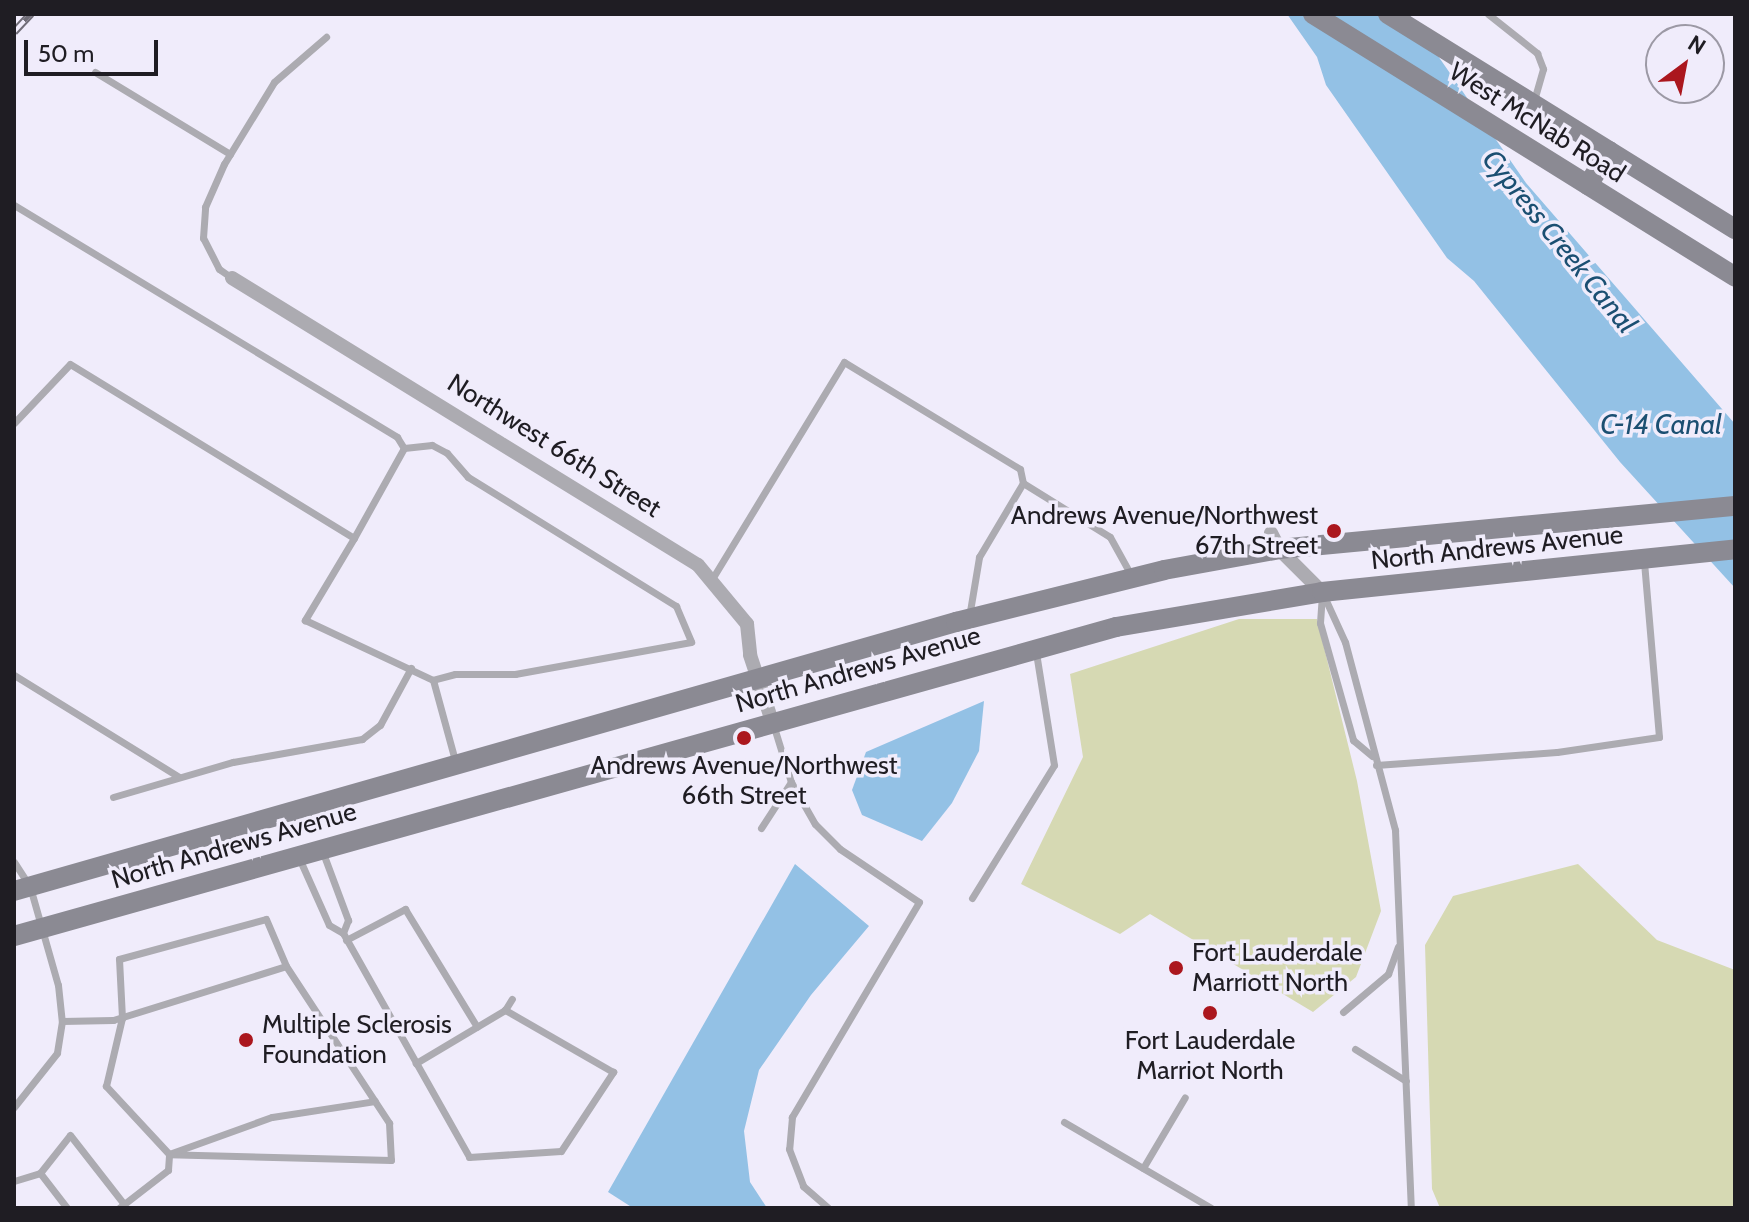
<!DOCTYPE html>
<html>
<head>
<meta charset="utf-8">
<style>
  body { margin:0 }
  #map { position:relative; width:1749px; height:1222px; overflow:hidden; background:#f0ecfb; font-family:Cabin,sans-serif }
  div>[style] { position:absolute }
  .green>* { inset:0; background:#d6d9b3 }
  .water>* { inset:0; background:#93c1e5 }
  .lane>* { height:7px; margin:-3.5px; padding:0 3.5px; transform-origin:3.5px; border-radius:3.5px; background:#acabb1 }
  .street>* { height:14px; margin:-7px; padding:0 7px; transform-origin:7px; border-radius:7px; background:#acabb1 }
  .secondary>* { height:20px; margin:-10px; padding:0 10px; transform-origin:10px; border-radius:10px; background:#8b8a93 }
  .rail>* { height:8px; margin-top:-4px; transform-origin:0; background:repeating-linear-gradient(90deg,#f0ecfb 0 15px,#706d77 0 30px); box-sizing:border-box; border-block:2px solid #706d77 }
  .dots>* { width:22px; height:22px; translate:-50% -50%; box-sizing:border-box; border:4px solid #f0ecfb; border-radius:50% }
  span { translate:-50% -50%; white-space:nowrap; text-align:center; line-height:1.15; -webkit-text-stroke:7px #f0ecfb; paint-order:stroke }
  .street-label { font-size:26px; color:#1f1d23 }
  .poi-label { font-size:26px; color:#1f1d23 }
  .right { translate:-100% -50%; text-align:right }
  .left { translate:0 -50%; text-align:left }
  .water-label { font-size:28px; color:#1b4f72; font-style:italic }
  .frame { position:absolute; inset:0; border:16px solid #1f1d23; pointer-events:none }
  .north { position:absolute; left:1645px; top:24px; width:80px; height:80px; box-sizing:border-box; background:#f0ecfb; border:2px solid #9c99a5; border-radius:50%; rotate:32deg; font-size:22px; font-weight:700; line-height:32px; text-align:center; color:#1f1d23 }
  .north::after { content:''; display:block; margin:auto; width:28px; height:36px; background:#ab171e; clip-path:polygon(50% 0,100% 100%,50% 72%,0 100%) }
  .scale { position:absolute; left:24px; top:40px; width:134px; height:36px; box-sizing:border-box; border:4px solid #1f1d23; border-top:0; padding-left:10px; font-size:24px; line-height:28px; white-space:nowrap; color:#1f1d23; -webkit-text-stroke:6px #f0ecfb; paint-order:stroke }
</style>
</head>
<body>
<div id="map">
  <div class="green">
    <div style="clip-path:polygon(1239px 619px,1317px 619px,1357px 781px,1381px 911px,1356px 977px,1313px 1012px,1150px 914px,1120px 934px,1021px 884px,1083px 757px,1070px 674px)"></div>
    <div style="clip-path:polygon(1578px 864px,1657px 940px,1735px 970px,1735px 1208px,1440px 1208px,1432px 1189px,1425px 945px,1453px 896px)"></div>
  </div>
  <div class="water">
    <div style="clip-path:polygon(1287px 14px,1409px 14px,1526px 183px,1735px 424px,1735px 588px,1620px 462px,1474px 281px,1447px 258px,1326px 85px,1317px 57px)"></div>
    <div style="clip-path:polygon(984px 701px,979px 751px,952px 803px,922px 841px,862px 815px,852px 790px,866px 752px)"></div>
    <div style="clip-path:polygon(795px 864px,869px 926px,811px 995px,759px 1070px,744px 1131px,750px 1182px,767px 1208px,633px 1208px,608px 1192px)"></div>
  </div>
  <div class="lane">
    <div style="left:1488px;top:14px;width:63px;rotate:38.5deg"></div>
    <div style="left:1537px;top:53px;width:17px;rotate:69deg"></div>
    <div style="left:1543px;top:69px;width:33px;rotate:106deg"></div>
    <div style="left:95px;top:72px;width:158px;rotate:31.3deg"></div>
    <div style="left:14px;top:205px;width:448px;rotate:31.2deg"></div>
    <div style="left:397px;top:437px;width:13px;rotate:58deg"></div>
    <div style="left:404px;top:448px;width:103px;rotate:119.1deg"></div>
    <div style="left:232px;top:278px;width:16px;rotate:-145deg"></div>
    <div style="left:219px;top:269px;width:35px;rotate:-117deg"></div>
    <div style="left:203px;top:238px;width:31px;rotate:-86deg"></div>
    <div style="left:205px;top:207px;width:47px;rotate:-66.2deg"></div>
    <div style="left:224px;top:164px;width:96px;rotate:-58.6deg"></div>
    <div style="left:274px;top:82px;width:69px;rotate:-40.9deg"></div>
    <div style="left:14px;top:423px;width:81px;rotate:-46.5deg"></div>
    <div style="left:70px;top:364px;width:333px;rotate:31.5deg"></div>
    <div style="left:354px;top:538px;width:96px;rotate:120.9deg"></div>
    <div style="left:305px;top:620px;width:141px;rotate:25.1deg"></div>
    <div style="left:433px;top:680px;width:87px;rotate:74.7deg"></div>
    <div style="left:404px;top:448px;width:28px;rotate:-6deg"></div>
    <div style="left:432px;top:445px;width:17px;rotate:28deg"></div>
    <div style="left:447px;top:453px;width:32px;rotate:49deg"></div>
    <div style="left:468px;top:477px;width:245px;rotate:31.8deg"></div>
    <div style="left:676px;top:606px;width:39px;rotate:67deg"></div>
    <div style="left:691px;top:642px;width:179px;rotate:169.7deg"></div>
    <div style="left:515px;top:674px;width:60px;rotate:180deg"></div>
    <div style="left:455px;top:674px;width:23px;rotate:165deg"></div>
    <div style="left:712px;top:579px;width:254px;rotate:-58.7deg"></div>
    <div style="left:844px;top:362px;width:206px;rotate:31.3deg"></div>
    <div style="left:1020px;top:469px;width:14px;rotate:78deg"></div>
    <div style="left:1322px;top:594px;width:29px;rotate:94deg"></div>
    <div style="left:1320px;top:623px;width:122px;rotate:74.2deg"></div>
    <div style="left:1353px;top:740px;width:25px;rotate:40deg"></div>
    <div style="left:1323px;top:594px;width:53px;rotate:65.4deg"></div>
    <div style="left:1345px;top:642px;width:195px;rotate:75.1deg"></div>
    <div style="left:1395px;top:830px;width:378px;rotate:87.6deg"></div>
    <div style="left:969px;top:617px;width:61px;rotate:-80.5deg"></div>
    <div style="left:979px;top:557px;width:86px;rotate:-59.3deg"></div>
    <div style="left:1023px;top:483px;width:102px;rotate:31.8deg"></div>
    <div style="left:1110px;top:537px;width:43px;rotate:61.1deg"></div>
    <div style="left:14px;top:675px;width:194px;rotate:31.7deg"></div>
    <div style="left:773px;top:724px;width:61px;rotate:72.8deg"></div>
    <div style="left:791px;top:782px;width:48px;rotate:60.3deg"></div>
    <div style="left:815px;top:824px;width:35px;rotate:45deg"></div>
    <div style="left:840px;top:849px;width:95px;rotate:33.9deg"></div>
    <div style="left:919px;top:902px;width:250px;rotate:120.6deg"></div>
    <div style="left:792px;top:1117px;width:32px;rotate:95deg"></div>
    <div style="left:789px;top:1149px;width:40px;rotate:69deg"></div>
    <div style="left:803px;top:1186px;width:33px;rotate:41deg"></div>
    <div style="left:1376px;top:765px;width:181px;rotate:-4.1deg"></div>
    <div style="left:1557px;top:752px;width:103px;rotate:-8.4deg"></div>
    <div style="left:1659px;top:737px;width:177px;rotate:-94.9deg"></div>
    <div style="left:113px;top:797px;width:125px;rotate:-16.3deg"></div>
    <div style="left:233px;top:762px;width:131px;rotate:-10.1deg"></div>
    <div style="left:362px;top:739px;width:23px;rotate:-38deg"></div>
    <div style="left:380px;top:725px;width:65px;rotate:-61.5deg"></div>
    <div style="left:761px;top:828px;width:55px;rotate:-56.9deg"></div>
    <div style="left:323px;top:853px;width:72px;rotate:69.5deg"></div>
    <div style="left:348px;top:920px;width:14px;rotate:111deg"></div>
    <div style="left:299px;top:858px;width:73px;rotate:65.9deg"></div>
    <div style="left:329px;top:925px;width:16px;rotate:30deg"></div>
    <div style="left:343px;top:933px;width:257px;rotate:60.6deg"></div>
    <div style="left:469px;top:1157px;width:92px;rotate:-3.7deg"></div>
    <div style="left:561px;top:1151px;width:95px;rotate:-56.6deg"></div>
    <div style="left:613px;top:1072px;width:125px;rotate:-150.1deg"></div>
    <div style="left:505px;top:1010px;width:104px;rotate:149.2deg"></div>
    <div style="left:14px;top:862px;width:30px;rotate:57deg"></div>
    <div style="left:30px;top:887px;width:102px;rotate:74.1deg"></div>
    <div style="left:58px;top:985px;width:36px;rotate:84deg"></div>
    <div style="left:62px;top:1021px;width:32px;rotate:99deg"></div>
    <div style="left:57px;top:1053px;width:69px;rotate:128.5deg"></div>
    <div style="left:972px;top:898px;width:156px;rotate:-58.3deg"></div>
    <div style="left:1054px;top:765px;width:113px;rotate:-99.1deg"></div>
    <div style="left:266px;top:919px;width:51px;rotate:66.9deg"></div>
    <div style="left:286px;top:966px;width:188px;rotate:56.7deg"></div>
    <div style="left:389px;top:1123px;width:37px;rotate:87deg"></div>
    <div style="left:391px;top:1160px;width:222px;rotate:-178.5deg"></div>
    <div style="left:169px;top:1154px;width:93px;rotate:-132.8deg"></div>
    <div style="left:106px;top:1086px;width:70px;rotate:-76.8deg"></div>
    <div style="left:122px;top:1018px;width:59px;rotate:-92.9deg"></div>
    <div style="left:119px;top:959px;width:152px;rotate:-15.2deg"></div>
    <div style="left:346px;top:940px;width:67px;rotate:-27.7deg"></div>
    <div style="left:405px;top:909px;width:138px;rotate:58.6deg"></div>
    <div style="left:505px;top:1010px;width:13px;rotate:-58deg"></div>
    <div style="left:1343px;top:1012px;width:59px;rotate:-40.2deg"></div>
    <div style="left:1388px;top:974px;width:29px;rotate:-70deg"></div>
    <div style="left:62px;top:1021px;width:51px;rotate:-1.1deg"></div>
    <div style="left:113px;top:1020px;width:181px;rotate:-17.3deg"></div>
    <div style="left:1355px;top:1049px;width:60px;rotate:32.1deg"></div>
    <div style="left:1064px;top:1122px;width:170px;rotate:30.3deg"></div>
    <div style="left:1143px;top:1168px;width:82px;rotate:-59.4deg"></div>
    <div style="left:14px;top:1181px;width:27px;rotate:-17deg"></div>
    <div style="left:67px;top:1208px;width:44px;rotate:-127.6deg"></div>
    <div style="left:40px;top:1173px;width:48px;rotate:-51.7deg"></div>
    <div style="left:70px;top:1135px;width:88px;rotate:52deg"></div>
    <div style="left:119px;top:1208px;width:62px;rotate:-37.8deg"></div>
    <div style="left:168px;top:1170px;width:16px;rotate:-86deg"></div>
    <div style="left:169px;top:1154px;width:109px;rotate:-19.8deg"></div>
    <div style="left:272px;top:1117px;width:104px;rotate:-8.8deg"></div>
  </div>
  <div class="street">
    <div style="left:232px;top:278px;width:547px;rotate:31.63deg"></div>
    <div style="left:698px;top:565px;width:77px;rotate:50.3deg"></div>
    <div style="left:747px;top:624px;width:31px;rotate:84deg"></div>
    <div style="left:750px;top:655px;width:70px;rotate:71.6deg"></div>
    <div style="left:1271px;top:533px;width:18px;rotate:63deg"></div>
    <div style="left:1279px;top:549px;width:61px;rotate:45deg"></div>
  </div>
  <div class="secondary">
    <div style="left:1313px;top:14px;width:497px;rotate:31.9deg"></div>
    <div style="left:1388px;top:14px;width:408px;rotate:31.8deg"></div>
    <div style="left:1588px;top:185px;width:40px;rotate:-58deg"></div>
    <div style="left:14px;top:891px;width:980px;rotate:-15.94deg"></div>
    <div style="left:956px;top:622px;width:214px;rotate:-14deg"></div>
    <div style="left:1164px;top:570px;width:117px;rotate:-10.3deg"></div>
    <div style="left:1279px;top:549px;width:458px;rotate:-5.4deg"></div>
    <div style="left:14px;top:936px;width:1145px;rotate:-15.66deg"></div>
    <div style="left:1116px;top:627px;width:209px;rotate:-9.6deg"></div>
    <div style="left:1322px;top:592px;width:415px;rotate:-5.9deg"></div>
  </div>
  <div class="rail">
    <div style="left:14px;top:32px;width:25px;rotate:-47deg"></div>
  </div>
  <div class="dots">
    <div style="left:1334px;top:531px;background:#ab171e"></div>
    <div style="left:744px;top:738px;background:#ab171e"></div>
    <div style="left:1176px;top:968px;background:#ab171e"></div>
    <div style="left:1210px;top:1013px;background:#ab171e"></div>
    <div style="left:246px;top:1040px;background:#ab171e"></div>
  </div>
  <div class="street-label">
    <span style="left:1537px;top:123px;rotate:32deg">West McNab Road</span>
    <span style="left:554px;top:446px;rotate:32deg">Northwest 66th Street</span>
    <span style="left:1497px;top:548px;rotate:-6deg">North Andrews Avenue</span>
    <span style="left:858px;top:670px;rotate:-16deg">North Andrews Avenue</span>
    <span style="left:234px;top:846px;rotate:-16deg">North Andrews Avenue</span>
  </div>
  <div class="poi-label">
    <span class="right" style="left:1318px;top:531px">Andrews Avenue/Northwest<br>67th Street</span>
    <span style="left:744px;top:781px">Andrews Avenue/Northwest<br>66th Street</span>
    <span class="left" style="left:1192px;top:968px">Fort Lauderdale<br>Marriott North</span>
    <span class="left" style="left:262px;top:1040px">Multiple Sclerosis<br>Foundation</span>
    <span style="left:1210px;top:1056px">Fort Lauderdale<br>Marriot North</span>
  </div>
  <div class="water-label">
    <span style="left:1560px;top:241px;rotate:51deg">Cypress Creek Canal</span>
    <span style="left:1661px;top:424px">C-14 Canal</span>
  </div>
  <div class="frame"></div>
  <div class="north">N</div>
  <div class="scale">50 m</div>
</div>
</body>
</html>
